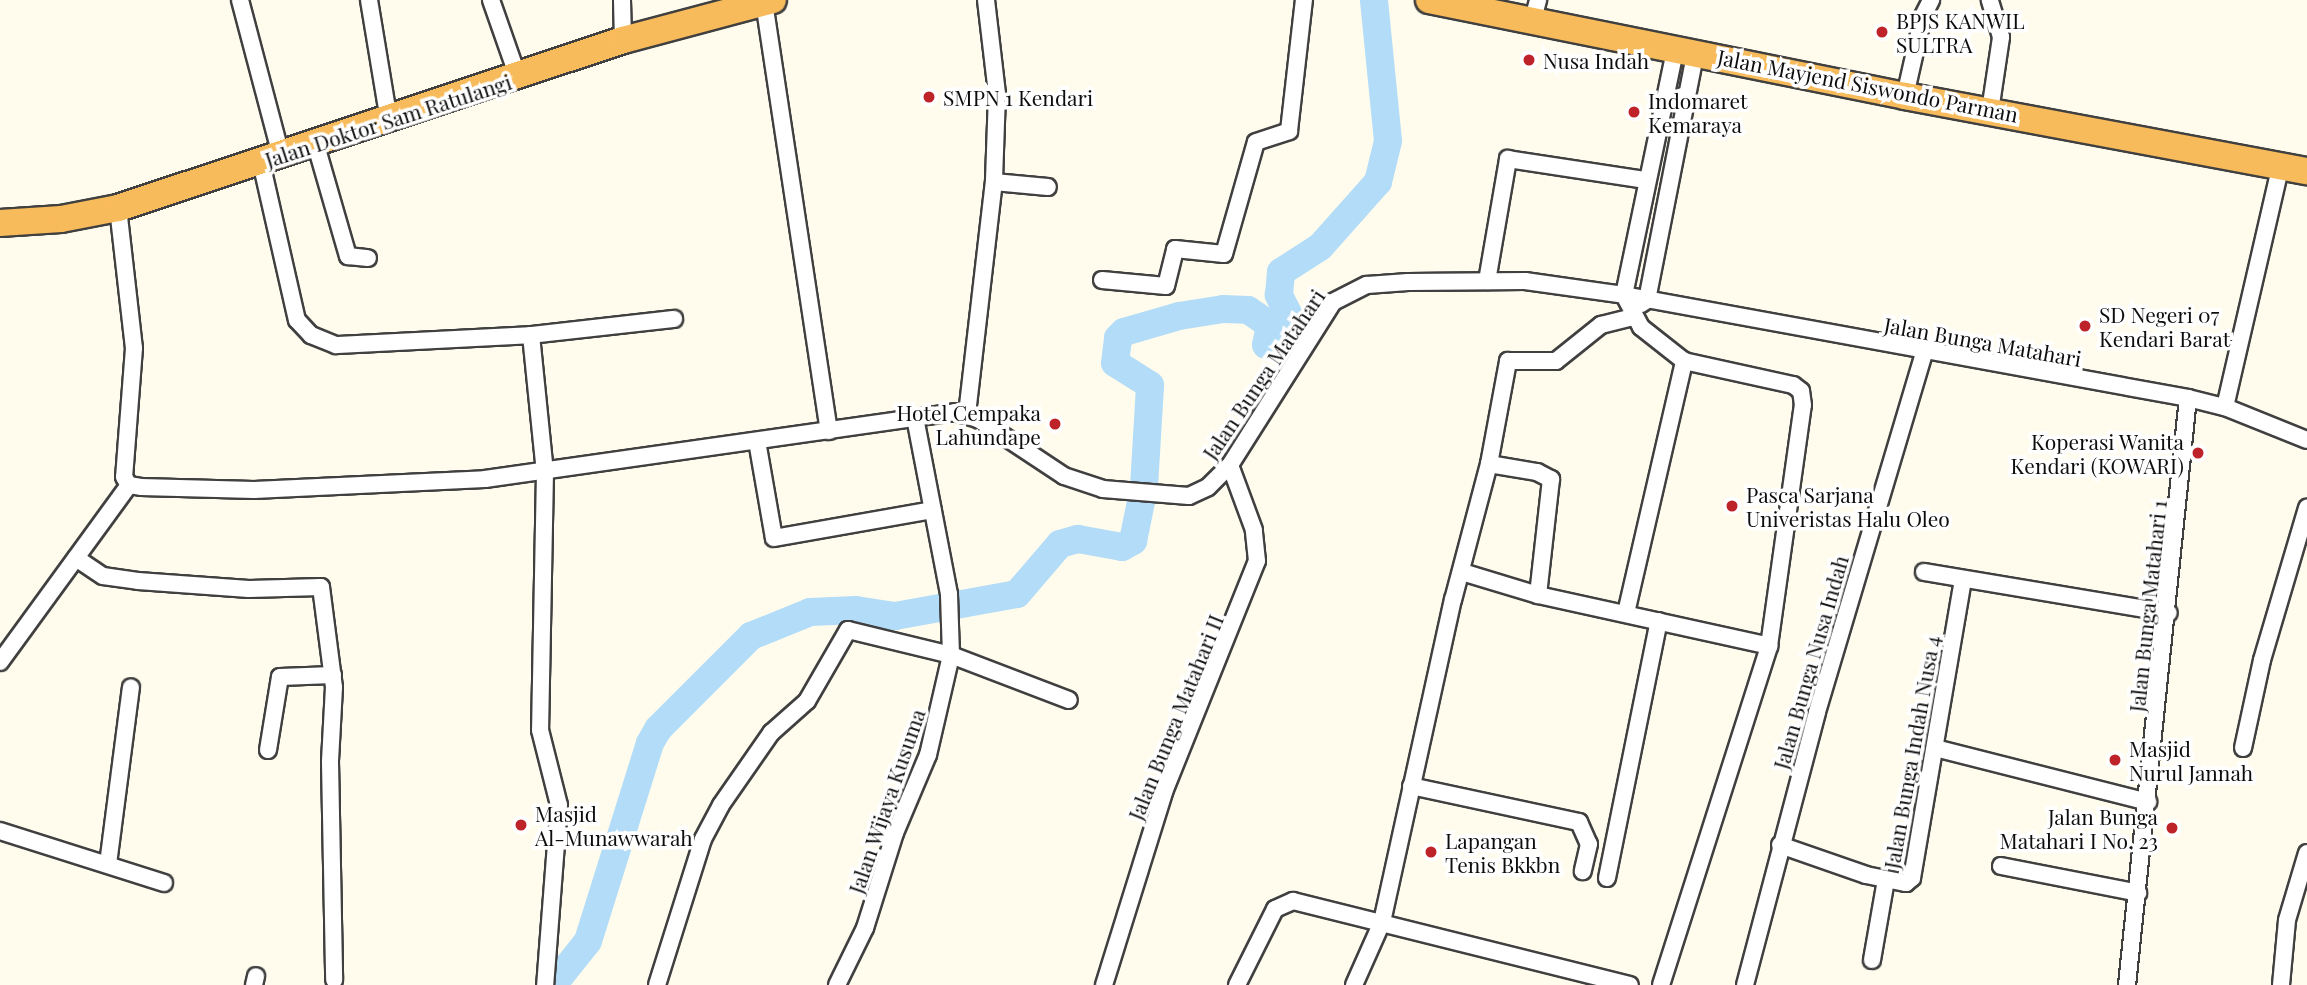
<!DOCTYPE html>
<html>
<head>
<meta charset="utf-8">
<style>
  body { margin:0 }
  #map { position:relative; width:2307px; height:985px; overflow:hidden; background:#fffced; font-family:"Playfair Display",serif }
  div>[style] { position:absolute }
  .river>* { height:28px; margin:-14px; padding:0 14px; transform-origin:14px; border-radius:14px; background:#b2dcf7 }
  .roads { filter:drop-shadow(2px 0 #404040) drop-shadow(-2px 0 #404040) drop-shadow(0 2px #404040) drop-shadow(0 -2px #404040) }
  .minor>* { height:16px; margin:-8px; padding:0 8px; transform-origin:8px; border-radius:8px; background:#fff }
  .trunk>* { height:26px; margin:-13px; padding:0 13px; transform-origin:13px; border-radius:13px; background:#f8bb5b }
  .dots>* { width:19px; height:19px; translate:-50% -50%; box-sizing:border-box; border:4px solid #fff; border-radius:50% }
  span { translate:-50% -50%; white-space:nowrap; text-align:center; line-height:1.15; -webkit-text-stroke:7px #fff; paint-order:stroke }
  .poi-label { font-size:21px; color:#0d0d0d }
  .left { translate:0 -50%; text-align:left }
  .right { translate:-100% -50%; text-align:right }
  .street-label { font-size:21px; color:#0d0d0d }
</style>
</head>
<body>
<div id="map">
  <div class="river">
    <div style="left:553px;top:985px;width:56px;rotate:-51.5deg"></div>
    <div style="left:588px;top:941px;width:207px;rotate:-72.6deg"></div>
    <div style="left:650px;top:743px;width:16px;rotate:-60deg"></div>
    <div style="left:658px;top:729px;width:132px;rotate:-45deg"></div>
    <div style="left:751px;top:636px;width:64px;rotate:-22.1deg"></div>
    <div style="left:810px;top:612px;width:46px;rotate:-2.5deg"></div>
    <div style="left:856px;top:610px;width:39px;rotate:9deg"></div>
    <div style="left:895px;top:616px;width:124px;rotate:-10.2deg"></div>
    <div style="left:1017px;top:594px;width:66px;rotate:-49.3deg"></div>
    <div style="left:1060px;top:544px;width:19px;rotate:-16deg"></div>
    <div style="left:1078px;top:539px;width:45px;rotate:10.3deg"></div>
    <div style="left:1122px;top:547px;width:13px;rotate:-29deg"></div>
    <div style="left:1133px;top:541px;width:55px;rotate:-78.5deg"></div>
    <div style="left:1144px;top:487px;width:102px;rotate:-86.6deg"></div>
    <div style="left:1150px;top:385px;width:41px;rotate:-147.8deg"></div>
    <div style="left:1115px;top:363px;width:25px;rotate:-83deg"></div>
    <div style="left:1118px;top:338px;width:8px;rotate:-45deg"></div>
    <div style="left:1124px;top:332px;width:57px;rotate:-16.2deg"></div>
    <div style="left:1179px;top:316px;width:45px;rotate:-9deg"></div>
    <div style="left:1223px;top:309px;width:25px;rotate:2deg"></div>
    <div style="left:1248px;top:310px;width:27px;rotate:34deg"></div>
    <div style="left:1270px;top:325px;width:20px;rotate:101deg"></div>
    <div style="left:1266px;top:345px;width:19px;rotate:6deg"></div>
    <div style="left:1285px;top:347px;width:24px;rotate:-68deg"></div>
    <div style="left:1294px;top:325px;width:34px;rotate:-117deg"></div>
    <div style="left:1279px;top:295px;width:23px;rotate:-85deg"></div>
    <div style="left:1281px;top:272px;width:46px;rotate:-32.7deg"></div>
    <div style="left:1320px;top:247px;width:87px;rotate:-48.3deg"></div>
    <div style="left:1378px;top:182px;width:42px;rotate:-76.3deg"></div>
    <div style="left:1388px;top:141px;width:142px;rotate:-95.7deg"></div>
  </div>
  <div class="roads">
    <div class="minor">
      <div style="left:240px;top:0;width:160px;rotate:75.2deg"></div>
      <div style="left:369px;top:0;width:123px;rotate:80.6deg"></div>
      <div style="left:491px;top:0;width:82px;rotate:70.7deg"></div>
      <div style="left:622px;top:0;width:40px;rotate:88.6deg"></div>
      <div style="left:986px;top:0;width:95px;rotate:83.3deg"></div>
      <div style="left:997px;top:94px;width:88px;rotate:92deg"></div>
      <div style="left:994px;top:182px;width:54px;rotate:5.3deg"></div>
      <div style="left:764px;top:2px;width:434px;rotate:81.4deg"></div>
      <div style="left:1533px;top:19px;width:20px;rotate:-75deg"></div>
      <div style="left:1905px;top:96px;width:82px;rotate:-77.3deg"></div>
      <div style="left:1923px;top:16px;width:18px;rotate:-63deg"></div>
      <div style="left:1990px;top:111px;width:75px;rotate:-81.5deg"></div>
      <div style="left:2001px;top:37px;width:39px;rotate:-107deg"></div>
      <div style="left:315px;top:142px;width:119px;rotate:73.9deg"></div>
      <div style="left:348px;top:256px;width:20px;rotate:6deg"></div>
      <div style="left:261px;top:162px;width:162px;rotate:77.2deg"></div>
      <div style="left:297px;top:320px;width:21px;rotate:47deg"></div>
      <div style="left:311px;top:335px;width:27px;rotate:22deg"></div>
      <div style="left:336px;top:345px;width:195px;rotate:-2.9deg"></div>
      <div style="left:531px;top:335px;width:138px;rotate:84.2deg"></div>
      <div style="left:545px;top:472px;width:258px;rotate:91.1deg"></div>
      <div style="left:540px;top:730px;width:77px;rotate:75.8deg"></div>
      <div style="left:559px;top:805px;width:181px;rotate:94.4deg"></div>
      <div style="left:118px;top:208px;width:141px;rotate:83.5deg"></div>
      <div style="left:134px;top:348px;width:129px;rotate:94.4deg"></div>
      <div style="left:124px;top:477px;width:9px;rotate:58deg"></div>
      <div style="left:129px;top:485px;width:12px;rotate:9deg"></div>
      <div style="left:141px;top:487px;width:113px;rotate:1.5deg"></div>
      <div style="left:254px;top:490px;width:231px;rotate:-2.7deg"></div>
      <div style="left:485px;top:479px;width:475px;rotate:-8.1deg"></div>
      <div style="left:955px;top:412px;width:24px;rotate:17deg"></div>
      <div style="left:978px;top:419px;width:103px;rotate:33.5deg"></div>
      <div style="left:1064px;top:476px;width:41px;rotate:18.4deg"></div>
      <div style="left:1103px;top:489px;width:86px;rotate:4.7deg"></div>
      <div style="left:1189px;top:496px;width:21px;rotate:-25deg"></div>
      <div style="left:1208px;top:487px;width:31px;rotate:-45deg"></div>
      <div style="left:1230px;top:465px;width:193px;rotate:-57.7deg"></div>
      <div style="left:1333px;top:302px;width:38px;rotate:-27deg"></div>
      <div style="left:1367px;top:285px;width:41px;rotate:-4.2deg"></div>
      <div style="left:1408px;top:282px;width:117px;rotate:-0.5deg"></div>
      <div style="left:1525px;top:281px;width:100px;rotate:8deg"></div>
      <div style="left:1624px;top:295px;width:573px;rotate:10.35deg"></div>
      <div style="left:2188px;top:398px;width:38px;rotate:14deg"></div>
      <div style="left:2225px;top:407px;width:88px;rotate:21.9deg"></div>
      <div style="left:1102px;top:280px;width:64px;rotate:5.4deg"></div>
      <div style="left:1166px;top:286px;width:38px;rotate:-76deg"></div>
      <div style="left:1175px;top:249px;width:49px;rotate:5.8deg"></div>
      <div style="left:1224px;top:254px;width:116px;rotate:-74.1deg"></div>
      <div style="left:1256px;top:142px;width:35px;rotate:-18deg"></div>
      <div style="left:1289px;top:131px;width:132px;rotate:-83.5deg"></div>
      <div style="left:1487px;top:281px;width:124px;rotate:-80.2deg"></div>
      <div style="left:1508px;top:159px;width:140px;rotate:8.7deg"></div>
      <div style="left:1641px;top:304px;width:7px;rotate:-34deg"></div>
      <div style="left:1647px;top:300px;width:254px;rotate:-78.9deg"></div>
      <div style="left:531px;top:335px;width:144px;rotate:-6.4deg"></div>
      <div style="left:2225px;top:407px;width:249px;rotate:-77deg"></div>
      <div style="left:967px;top:414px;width:234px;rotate:-83.4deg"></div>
      <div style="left:757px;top:441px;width:98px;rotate:80.1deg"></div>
      <div style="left:774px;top:538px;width:161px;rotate:-10deg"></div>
      <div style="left:1489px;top:464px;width:49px;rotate:9.5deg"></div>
      <div style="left:1537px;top:472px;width:16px;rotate:27deg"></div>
      <div style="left:1551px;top:479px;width:117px;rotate:96.4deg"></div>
      <div style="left:76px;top:558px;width:32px;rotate:34deg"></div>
      <div style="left:103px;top:576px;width:35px;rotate:8deg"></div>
      <div style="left:138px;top:581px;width:111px;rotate:4.1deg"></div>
      <div style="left:249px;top:589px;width:72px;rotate:-1.6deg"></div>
      <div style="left:321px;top:587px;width:101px;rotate:82.6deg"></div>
      <div style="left:334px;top:687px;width:75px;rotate:93.1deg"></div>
      <div style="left:330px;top:762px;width:218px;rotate:88.9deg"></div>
      <div style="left:1462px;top:572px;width:79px;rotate:16.8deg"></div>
      <div style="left:1538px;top:595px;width:237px;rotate:12.4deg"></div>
      <div style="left:1924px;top:572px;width:248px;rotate:9.5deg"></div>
      <div style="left:1626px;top:613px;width:259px;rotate:-77deg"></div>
      <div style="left:1684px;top:361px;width:55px;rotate:-141.7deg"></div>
      <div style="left:1641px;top:327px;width:36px;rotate:-118deg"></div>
      <div style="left:1624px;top:295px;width:253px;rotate:-78.2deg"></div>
      <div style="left:0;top:662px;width:219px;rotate:-53.9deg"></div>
      <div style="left:1935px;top:748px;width:220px;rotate:14.2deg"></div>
      <div style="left:2243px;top:748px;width:90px;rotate:-77.8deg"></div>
      <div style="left:2262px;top:660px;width:159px;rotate:-73.5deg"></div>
      <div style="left:268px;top:750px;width:74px;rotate:-80.7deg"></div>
      <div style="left:280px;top:677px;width:53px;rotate:-2.2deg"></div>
      <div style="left:1411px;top:786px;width:172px;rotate:12.1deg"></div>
      <div style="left:1579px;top:822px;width:24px;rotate:66deg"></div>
      <div style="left:1589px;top:844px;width:28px;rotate:103deg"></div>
      <div style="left:0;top:831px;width:172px;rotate:17.6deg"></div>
      <div style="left:1780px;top:845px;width:91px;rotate:19.2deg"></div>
      <div style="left:1866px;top:875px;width:41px;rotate:11.3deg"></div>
      <div style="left:1906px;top:883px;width:8px;rotate:-40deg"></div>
      <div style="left:1912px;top:878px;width:303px;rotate:-80.3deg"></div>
      <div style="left:108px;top:864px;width:178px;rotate:-82.6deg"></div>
      <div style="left:2001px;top:866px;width:140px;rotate:11.1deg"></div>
      <div style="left:1607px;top:878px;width:262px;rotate:-78.6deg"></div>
      <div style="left:1872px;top:960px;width:81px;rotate:-80.1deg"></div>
      <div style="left:254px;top:985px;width:9px;rotate:-77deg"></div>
      <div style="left:657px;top:985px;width:153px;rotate:-72.5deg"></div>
      <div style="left:703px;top:839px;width:38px;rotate:-62deg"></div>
      <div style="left:721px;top:805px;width:88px;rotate:-55.2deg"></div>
      <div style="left:771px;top:733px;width:48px;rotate:-41.6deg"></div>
      <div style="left:807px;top:701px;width:82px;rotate:-60deg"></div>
      <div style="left:848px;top:630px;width:106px;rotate:13.6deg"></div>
      <div style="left:951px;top:655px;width:126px;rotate:20.9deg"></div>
      <div style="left:837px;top:985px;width:64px;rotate:-63.8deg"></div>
      <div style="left:865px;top:928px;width:100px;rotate:-72.5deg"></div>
      <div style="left:895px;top:833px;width:85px;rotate:-67.1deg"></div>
      <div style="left:928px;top:755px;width:103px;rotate:-77deg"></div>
      <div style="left:951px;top:655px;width:61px;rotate:-91.9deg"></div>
      <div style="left:949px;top:594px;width:180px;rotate:-100.9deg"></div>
      <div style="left:1104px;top:985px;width:202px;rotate:-72.7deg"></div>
      <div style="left:1164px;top:792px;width:249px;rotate:-68.1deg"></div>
      <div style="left:1257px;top:561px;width:31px;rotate:-96deg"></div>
      <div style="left:1254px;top:530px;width:69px;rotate:-110.3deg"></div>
      <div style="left:1237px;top:985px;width:85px;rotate:-63.4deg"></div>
      <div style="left:1275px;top:909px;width:20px;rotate:-24deg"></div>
      <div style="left:1293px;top:901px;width:347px;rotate:14deg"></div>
      <div style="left:1354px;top:985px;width:69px;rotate:-66deg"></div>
      <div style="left:1382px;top:922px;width:330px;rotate:-77.6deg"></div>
      <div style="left:1453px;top:600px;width:141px;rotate:-75.2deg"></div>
      <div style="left:1489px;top:464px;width:105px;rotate:-79.5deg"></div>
      <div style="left:1508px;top:361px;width:48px"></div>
      <div style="left:1556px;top:361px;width:58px;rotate:-38.7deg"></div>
      <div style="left:1601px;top:325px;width:34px;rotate:-14deg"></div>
      <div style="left:1661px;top:985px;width:356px;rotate:-72.3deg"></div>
      <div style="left:1769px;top:646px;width:243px;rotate:-82deg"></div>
      <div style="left:1803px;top:405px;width:14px;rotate:-98deg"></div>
      <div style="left:1801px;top:391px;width:10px;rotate:-143deg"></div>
      <div style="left:1793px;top:385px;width:112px;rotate:-167.6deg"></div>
      <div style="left:1745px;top:985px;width:282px;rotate:-75.2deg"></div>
      <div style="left:1817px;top:712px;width:376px;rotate:-73.4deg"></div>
      <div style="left:2127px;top:985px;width:590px;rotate:-84.07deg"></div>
      <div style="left:2281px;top:985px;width:65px;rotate:-84.7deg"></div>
      <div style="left:2287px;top:920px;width:70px;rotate:-73.4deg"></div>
    </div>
    <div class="trunk">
      <div style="left:1429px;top:0;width:486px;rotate:11.4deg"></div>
      <div style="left:1905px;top:96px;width:409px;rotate:10.6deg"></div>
      <div style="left:0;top:223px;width:61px;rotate:-3.8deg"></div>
      <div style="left:61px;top:219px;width:58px;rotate:-10.9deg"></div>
      <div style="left:118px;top:208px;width:532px;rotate:-18.4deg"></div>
      <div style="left:623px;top:40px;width:155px;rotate:-14.9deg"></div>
    </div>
  </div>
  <div class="dots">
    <div style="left:1882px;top:32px;background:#bf232a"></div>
    <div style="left:1529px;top:60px;background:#bf232a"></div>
    <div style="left:929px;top:97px;background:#bf232a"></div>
    <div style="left:1634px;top:112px;background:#bf232a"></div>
    <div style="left:2085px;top:326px;background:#bf232a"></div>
    <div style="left:1055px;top:424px;background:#bf232a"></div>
    <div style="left:2198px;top:453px;background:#bf232a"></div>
    <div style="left:1732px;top:506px;background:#bf232a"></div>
    <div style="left:2115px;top:760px;background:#bf232a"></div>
    <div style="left:521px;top:825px;background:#bf232a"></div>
    <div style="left:2172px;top:828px;background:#bf232a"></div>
    <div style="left:1431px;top:852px;background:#bf232a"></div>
  </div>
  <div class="poi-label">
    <span class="left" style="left:1896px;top:32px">BPJS KANWIL<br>SULTRA</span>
    <span class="left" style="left:1543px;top:60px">Nusa Indah</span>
    <span class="left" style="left:943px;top:97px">SMPN 1 Kendari</span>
    <span class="left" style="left:1648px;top:112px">Indomaret<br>Kemaraya</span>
    <span class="left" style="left:2099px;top:326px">SD Negeri 07<br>Kendari Barat</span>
    <span class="right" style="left:1041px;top:424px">Hotel Cempaka<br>Lahundape</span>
    <span class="right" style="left:2184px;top:453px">Koperasi Wanita<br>Kendari (KOWARI)</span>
    <span class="left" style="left:1746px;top:506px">Pasca Sarjana<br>Univeristas Halu Oleo</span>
    <span class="left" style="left:2129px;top:760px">Masjid<br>Nurul Jannah</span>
    <span class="left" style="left:535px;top:825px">Masjid<br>Al-Munawwarah</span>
    <span class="right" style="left:2158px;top:828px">Jalan Bunga<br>Matahari I No. 23</span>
    <span class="left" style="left:1445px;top:852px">Lapangan<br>Tenis Bkkbn</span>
  </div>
  <div class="street-label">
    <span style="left:1868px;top:85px;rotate:11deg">Jalan Mayjend Siswondo Parman</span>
    <span style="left:388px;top:120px;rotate:-18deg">Jalan Doktor Sam Ratulangi</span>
    <span style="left:1983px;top:341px;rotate:10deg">Jalan Bunga Matahari</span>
    <span style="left:1263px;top:374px;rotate:-56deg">Jalan Bunga Matahari</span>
    <span style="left:2147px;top:606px;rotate:-84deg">Jalan Bunga Matahari 1</span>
    <span style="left:1810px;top:662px;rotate:-74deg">Jalan Bunga Nusa Indah</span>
    <span style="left:1175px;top:717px;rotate:-68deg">Jalan Bunga Matahari II</span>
    <span style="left:1911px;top:752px;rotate:-80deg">Jalan Bunga Indah Nusa 4</span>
    <span style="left:886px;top:801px;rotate:-71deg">Jalan Wijaya Kusuma</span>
  </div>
</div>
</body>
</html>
